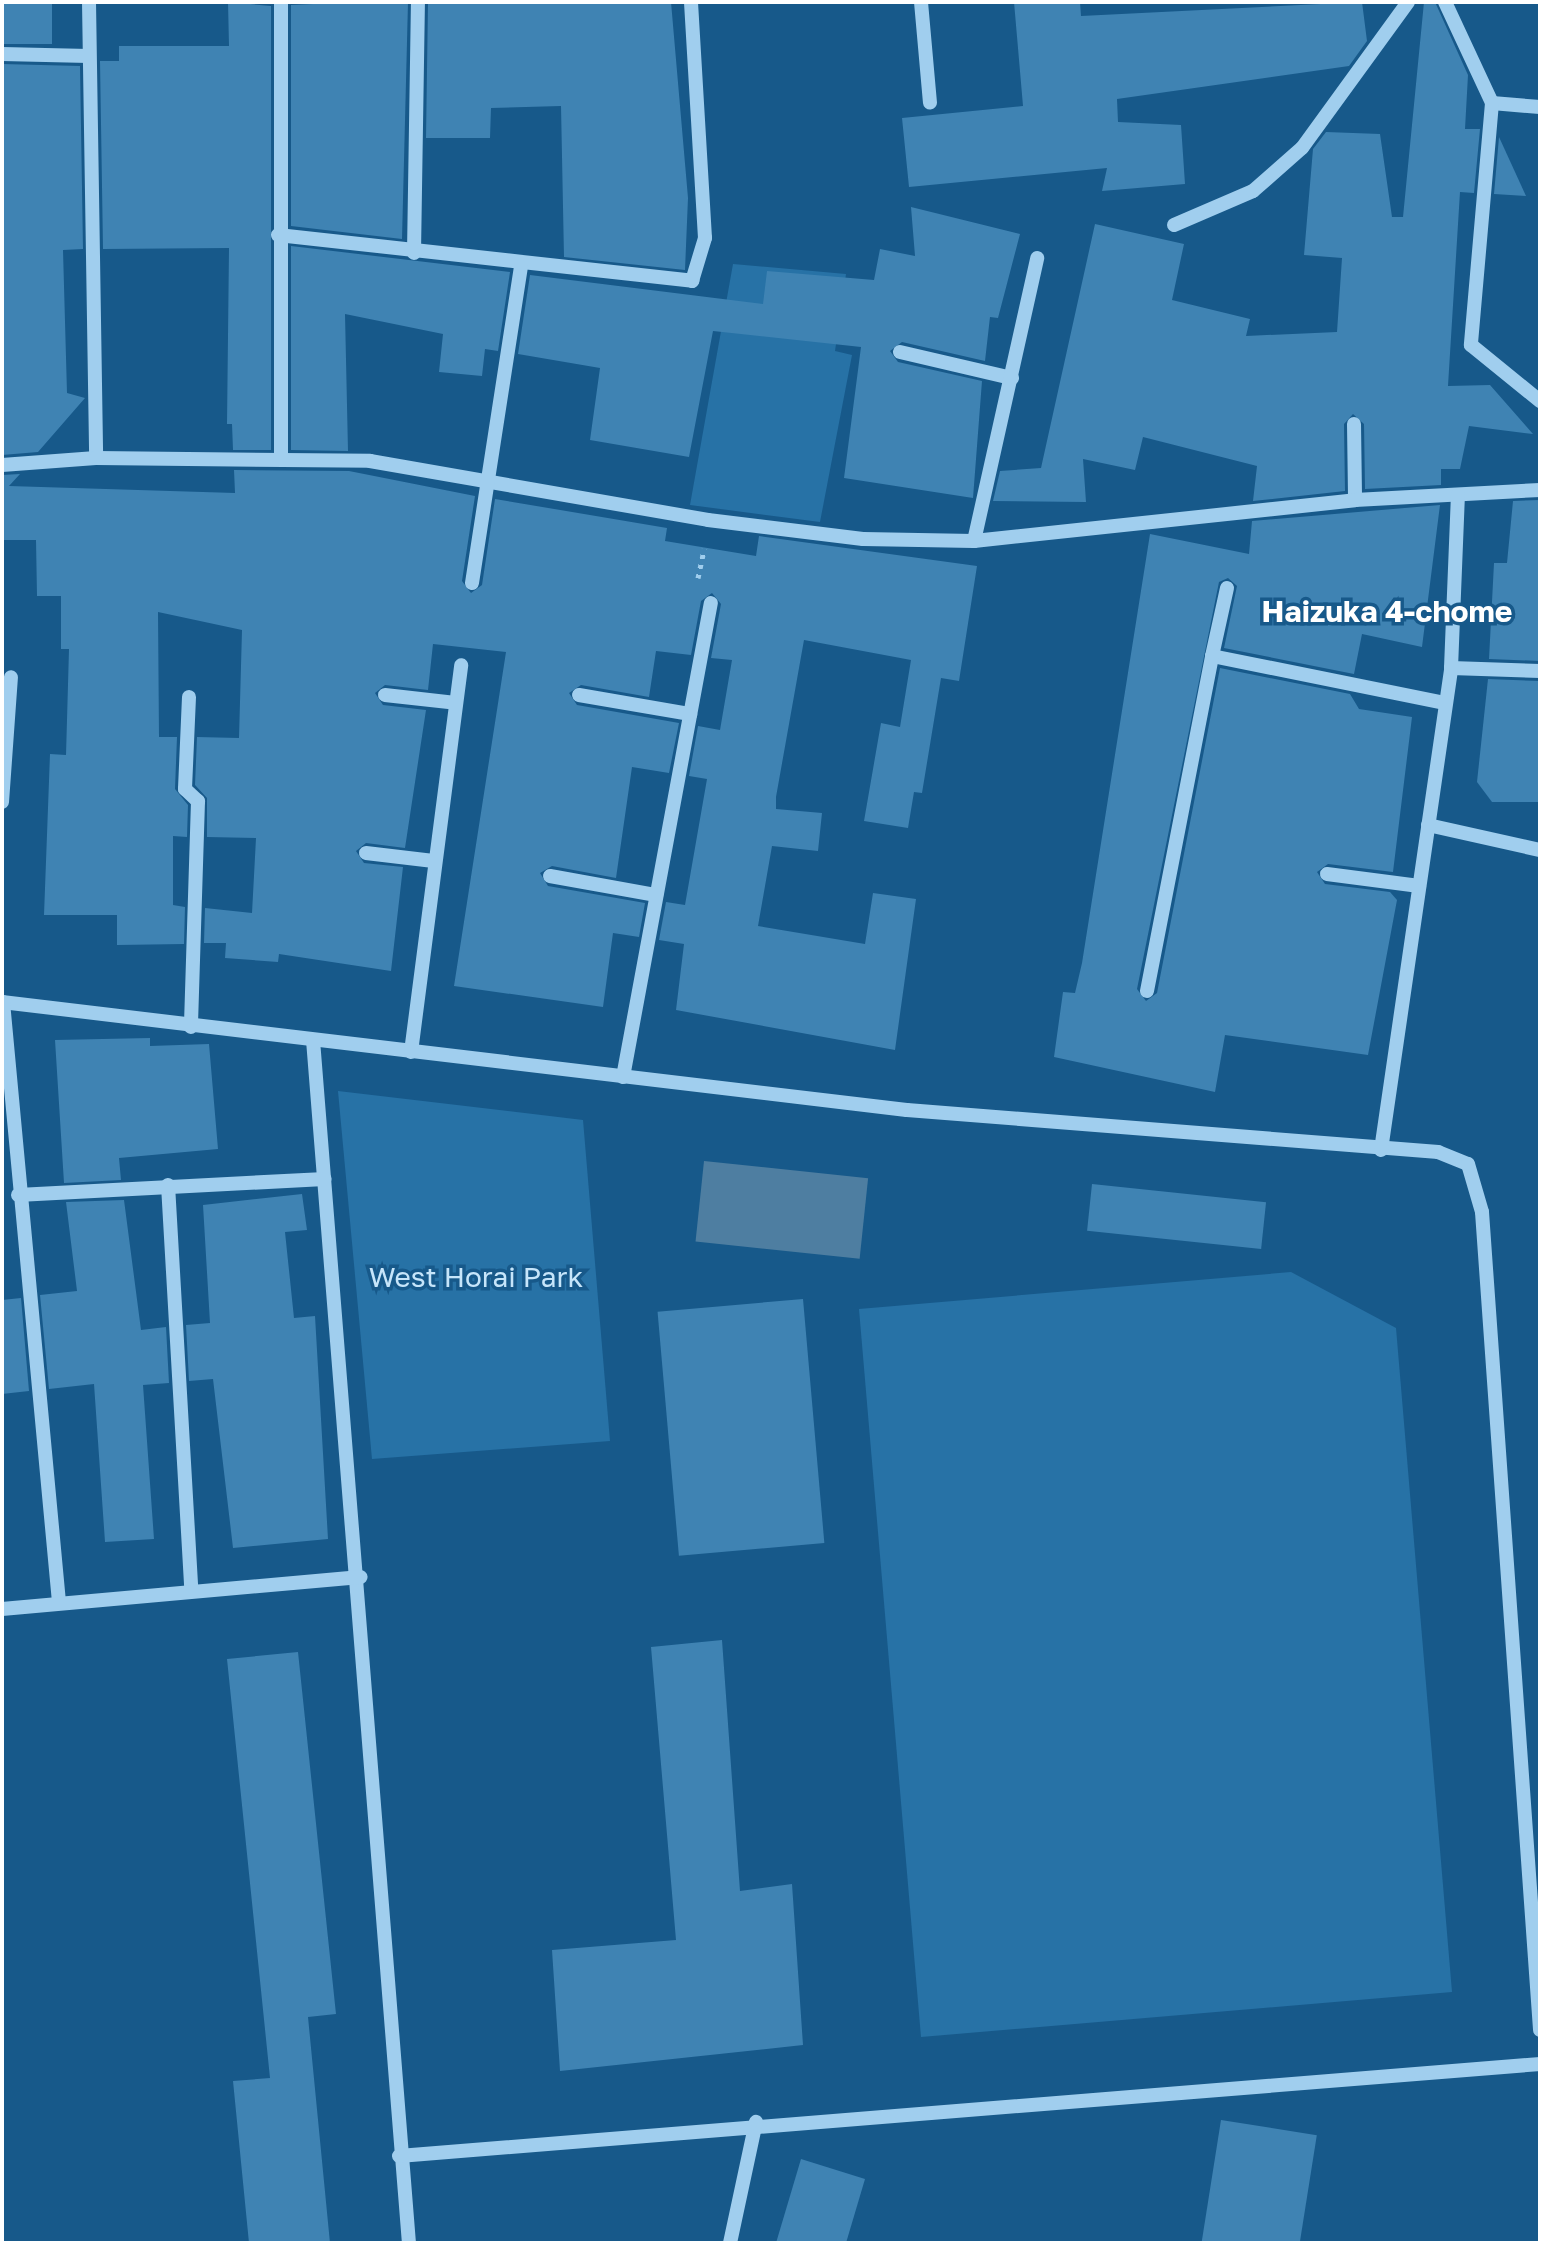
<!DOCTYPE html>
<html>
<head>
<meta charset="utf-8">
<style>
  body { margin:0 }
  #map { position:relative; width:1542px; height:2245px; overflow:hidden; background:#17598a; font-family:"Golos Text",sans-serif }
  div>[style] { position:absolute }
  .green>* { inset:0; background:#2772a6 }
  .water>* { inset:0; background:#4e7ea1; transform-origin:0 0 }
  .building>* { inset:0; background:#3f83b3; transform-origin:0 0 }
  .path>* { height:5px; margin-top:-2.5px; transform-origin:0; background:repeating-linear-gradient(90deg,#a0ceee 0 4px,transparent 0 10px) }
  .minor>* { height:14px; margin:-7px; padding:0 7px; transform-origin:7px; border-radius:7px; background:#a0ceee }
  span { translate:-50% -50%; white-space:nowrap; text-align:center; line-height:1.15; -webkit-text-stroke:7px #17598a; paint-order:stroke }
  .park-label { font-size:28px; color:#c6e5fa }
  .neighbourhood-label { font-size:30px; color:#fff; font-weight:700 }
  .frame { position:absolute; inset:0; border:4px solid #fff; pointer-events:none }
</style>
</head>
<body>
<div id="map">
  <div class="green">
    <div style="clip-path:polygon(733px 264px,846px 274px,835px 351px,852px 355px,820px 522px,690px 505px)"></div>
    <div style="clip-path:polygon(338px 1091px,583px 1120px,610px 1441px,372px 1459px)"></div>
    <div style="clip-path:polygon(1291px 1272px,1396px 1328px,1452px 1992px,921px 2037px,859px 1309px)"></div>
  </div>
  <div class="water">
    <div style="left:704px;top:1161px;width:165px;height:81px;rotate:6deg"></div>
  </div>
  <div class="building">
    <div style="left:2px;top:2px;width:50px;height:42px"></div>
    <div style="clip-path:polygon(228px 2px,271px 6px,271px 450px,233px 450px,232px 424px,227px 424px,229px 248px,103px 249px,100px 61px,119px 61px,119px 46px,229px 46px)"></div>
    <div style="clip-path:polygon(357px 2px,408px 2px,402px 239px,291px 226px,291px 5px)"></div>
    <div style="clip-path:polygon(428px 2px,671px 2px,688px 198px,685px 270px,564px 257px,561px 106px,491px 108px,490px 138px,426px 138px)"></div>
    <div style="clip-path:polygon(1014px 2px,1080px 2px,1081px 16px,1362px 2px,1367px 41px,1349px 66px,1117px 99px,1118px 122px,1181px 125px,1185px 184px,1102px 191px,1107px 168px,909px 187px,902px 118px,1023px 106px)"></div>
    <div style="clip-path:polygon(1424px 2px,1435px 2px,1468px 75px,1465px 129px,1480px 129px,1474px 193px,1460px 192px,1448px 386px,1490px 385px,1533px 434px,1469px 426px,1460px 469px,1441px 469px,1441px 485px,1365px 489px,1364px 424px,1353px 414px,1344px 424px,1345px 491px,1253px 501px,1257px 466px,1143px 437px,1135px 470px,1083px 459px,1086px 502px,993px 501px,1000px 471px,1041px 468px,1095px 224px,1184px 244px,1172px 300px,1250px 319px,1246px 336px,1337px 332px,1342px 258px,1304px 255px,1313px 149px,1326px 132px,1380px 134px,1392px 217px,1403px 217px)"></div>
    <div style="clip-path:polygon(2px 64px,80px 66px,83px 249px,63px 250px,67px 393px,85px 398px,38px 452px,2px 455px)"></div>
    <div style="clip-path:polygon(1499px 137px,1526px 196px,1494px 194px)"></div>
    <div style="clip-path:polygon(911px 207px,1020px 234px,998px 318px,990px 317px,985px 361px,902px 342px,890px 351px,898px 362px,982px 381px,973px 498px,844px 478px,861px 347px,713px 331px,689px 457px,590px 440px,600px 368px,518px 354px,530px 275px,763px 304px,767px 271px,874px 280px,880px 249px,915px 256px)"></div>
    <div style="clip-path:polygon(291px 246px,510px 272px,498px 351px,485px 349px,482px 376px,439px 372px,443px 334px,345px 314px,348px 451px,291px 450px)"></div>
    <div style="clip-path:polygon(234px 470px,349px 471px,475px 496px,462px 581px,471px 593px,482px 585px,495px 499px,667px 528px,665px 541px,756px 556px,759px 536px,977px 566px,959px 681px,941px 678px,922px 793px,914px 792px,908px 828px,864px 821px,881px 723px,900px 727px,911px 660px,804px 640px,776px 797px,776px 809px,822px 813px,818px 851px,772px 846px,758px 926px,865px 944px,873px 893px,916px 899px,895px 1050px,676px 1010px,684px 944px,659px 940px,666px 902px,685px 905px,707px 779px,689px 776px,698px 726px,720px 730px,732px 660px,711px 658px,721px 604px,712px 593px,701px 601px,691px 655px,656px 651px,649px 697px,581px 685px,569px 693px,577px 705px,679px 723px,669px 773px,632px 767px,616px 878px,552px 866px,540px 873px,548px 886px,645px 903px,639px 937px,613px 933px,603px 1007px,454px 986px,506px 652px,433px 644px,428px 690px,385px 685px,375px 693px,383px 705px,426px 710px,405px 848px,366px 843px,356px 851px,364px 863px,403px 867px,391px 971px,279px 954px,278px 962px,225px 958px,226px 943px,204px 943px,205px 908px,252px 913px,256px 838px,207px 837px,207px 798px,195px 785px,197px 737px,239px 738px,242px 630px,158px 612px,159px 737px,177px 737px,175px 789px,188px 805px,187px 837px,173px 836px,173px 905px,185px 907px,184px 944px,117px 945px,117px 915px,44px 915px,50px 754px,66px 755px,69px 649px,61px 649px,61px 596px,37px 596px,36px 540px,2px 540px,2px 475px,20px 474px,9px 486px,235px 493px)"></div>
    <div style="clip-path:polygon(1540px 500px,1540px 661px,1489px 659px,1494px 563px,1507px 563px,1513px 501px)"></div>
    <div style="clip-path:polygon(1440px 505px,1422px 647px,1362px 634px,1354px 674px,1224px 648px,1237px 586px,1228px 578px,1219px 582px,1137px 989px,1146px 1001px,1157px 993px,1220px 668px,1350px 694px,1359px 709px,1412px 717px,1393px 872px,1328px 864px,1317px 872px,1325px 884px,1390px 892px,1397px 900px,1368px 1055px,1225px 1035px,1215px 1092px,1054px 1057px,1063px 992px,1075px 993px,1082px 963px,1150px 534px,1249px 554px,1252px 521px)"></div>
    <div style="clip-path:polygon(1488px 679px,1540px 681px,1540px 802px,1492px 802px,1477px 782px)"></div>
    <div style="clip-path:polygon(150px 1038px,150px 1046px,209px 1044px,218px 1149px,119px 1158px,121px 1180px,64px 1183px,55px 1040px)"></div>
    <div style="left:1092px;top:1184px;width:175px;height:47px;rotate:6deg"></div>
    <div style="clip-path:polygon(302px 1194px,307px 1230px,285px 1232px,294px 1318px,315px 1316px,328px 1539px,233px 1548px,213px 1379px,189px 1381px,186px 1325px,210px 1323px,203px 1205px)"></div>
    <div style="clip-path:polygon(124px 1200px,141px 1330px,166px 1327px,169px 1383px,143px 1385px,154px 1539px,105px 1542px,94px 1384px,49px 1389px,40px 1295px,77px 1291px,66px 1202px)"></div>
    <div style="clip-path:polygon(21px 1298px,29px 1391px,2px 1394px,2px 1300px)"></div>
    <div style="left:803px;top:1299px;width:245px;height:146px;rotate:85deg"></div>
    <div style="clip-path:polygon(722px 1640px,740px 1891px,792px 1884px,803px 2045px,560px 2071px,552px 1950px,676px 1940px,651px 1647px)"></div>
    <div style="clip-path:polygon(298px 1652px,336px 2014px,308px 2017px,330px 2243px,249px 2243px,233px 2081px,270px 2078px,227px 1659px)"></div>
    <div style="left:1221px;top:2120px;width:97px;height:125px;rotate:9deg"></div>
    <div style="clip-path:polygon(801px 2159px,865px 2179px,846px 2243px,776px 2243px)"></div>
  </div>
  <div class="path">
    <div style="left:698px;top:578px;width:30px;rotate:-78deg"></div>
  </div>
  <div class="minor">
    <div style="left:89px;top:2px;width:456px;rotate:89.1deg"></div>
    <div style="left:921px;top:2px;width:101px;rotate:84.9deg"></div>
    <div style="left:1445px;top:2px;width:111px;rotate:65deg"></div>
    <div style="left:1492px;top:103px;width:48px;rotate:4.8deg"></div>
    <div style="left:2px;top:54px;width:87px;rotate:1.3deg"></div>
    <div style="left:1492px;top:103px;width:243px;rotate:95deg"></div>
    <div style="left:1471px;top:345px;width:89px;rotate:39.1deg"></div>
    <div style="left:1174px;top:225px;width:86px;rotate:-23.3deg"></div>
    <div style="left:1253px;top:191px;width:65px;rotate:-41.3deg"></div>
    <div style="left:1302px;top:148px;width:180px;rotate:-54deg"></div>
    <div style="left:278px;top:235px;width:417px;rotate:6.3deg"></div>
    <div style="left:692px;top:281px;width:45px;rotate:-73.2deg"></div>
    <div style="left:705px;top:238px;width:236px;rotate:-93.4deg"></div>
    <div style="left:414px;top:253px;width:251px;rotate:-89.1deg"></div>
    <div style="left:900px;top:352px;width:115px;rotate:13.1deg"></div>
    <div style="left:1354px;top:424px;width:76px;rotate:89.2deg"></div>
    <div style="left:281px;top:457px;width:455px;rotate:-90deg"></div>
    <div style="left:2px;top:465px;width:94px;rotate:-4.3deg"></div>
    <div style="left:96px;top:458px;width:274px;rotate:0.6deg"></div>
    <div style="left:370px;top:461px;width:343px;rotate:9.9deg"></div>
    <div style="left:708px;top:520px;width:156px;rotate:7deg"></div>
    <div style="left:863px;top:539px;width:111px;rotate:1deg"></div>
    <div style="left:974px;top:541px;width:383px;rotate:-6.1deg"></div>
    <div style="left:1355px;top:500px;width:185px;rotate:-3.1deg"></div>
    <div style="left:974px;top:541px;width:290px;rotate:-77.4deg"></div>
    <div style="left:472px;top:583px;width:320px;rotate:-81.2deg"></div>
    <div style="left:1227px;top:588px;width:70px;rotate:102.4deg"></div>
    <div style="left:1212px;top:656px;width:238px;rotate:11.4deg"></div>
    <div style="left:1451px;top:668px;width:89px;rotate:1.9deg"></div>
    <div style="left:385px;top:695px;width:71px;rotate:6.4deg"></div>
    <div style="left:579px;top:695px;width:113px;rotate:9.7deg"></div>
    <div style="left:189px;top:697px;width:92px;rotate:92.5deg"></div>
    <div style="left:185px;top:789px;width:18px;rotate:43deg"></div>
    <div style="left:198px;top:801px;width:226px;rotate:91.8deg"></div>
    <div style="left:2px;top:802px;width:125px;rotate:-85.9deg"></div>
    <div style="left:1428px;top:825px;width:115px;rotate:12.6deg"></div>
    <div style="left:366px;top:853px;width:68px;rotate:6.7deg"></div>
    <div style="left:1327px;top:874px;width:93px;rotate:7.4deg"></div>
    <div style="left:550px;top:876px;width:108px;rotate:10.2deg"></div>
    <div style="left:1147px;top:991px;width:341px;rotate:-79deg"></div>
    <div style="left:2px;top:1002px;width:911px;rotate:6.81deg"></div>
    <div style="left:907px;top:1110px;width:533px;rotate:4.52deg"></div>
    <div style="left:1438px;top:1152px;width:32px;rotate:22deg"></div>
    <div style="left:1468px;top:1164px;width:50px;rotate:73.7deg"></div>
    <div style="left:1482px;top:1212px;width:820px;rotate:85.94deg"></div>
    <div style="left:3px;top:1002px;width:603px;rotate:84.67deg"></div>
    <div style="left:313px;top:1040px;width:1207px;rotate:85.44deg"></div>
    <div style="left:411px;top:1052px;width:390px;rotate:-82.6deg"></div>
    <div style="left:623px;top:1077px;width:482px;rotate:-79.5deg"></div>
    <div style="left:1381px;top:1150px;width:487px;rotate:-81.7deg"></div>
    <div style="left:1451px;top:668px;width:173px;rotate:-87.7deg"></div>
    <div style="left:168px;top:1185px;width:403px;rotate:86.7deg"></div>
    <div style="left:18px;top:1195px;width:307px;rotate:-3deg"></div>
    <div style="left:2px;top:1609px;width:360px;rotate:-5.1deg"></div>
    <div style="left:399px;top:2156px;width:1145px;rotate:-4.61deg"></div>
    <div style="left:730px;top:2243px;width:124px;rotate:-77.9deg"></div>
  </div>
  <div class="park-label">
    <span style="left:476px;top:1277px">West Horai Park</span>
  </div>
  <div class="neighbourhood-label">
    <span style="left:1387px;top:611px">Haizuka 4-chome</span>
  </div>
  <div class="frame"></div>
</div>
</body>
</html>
